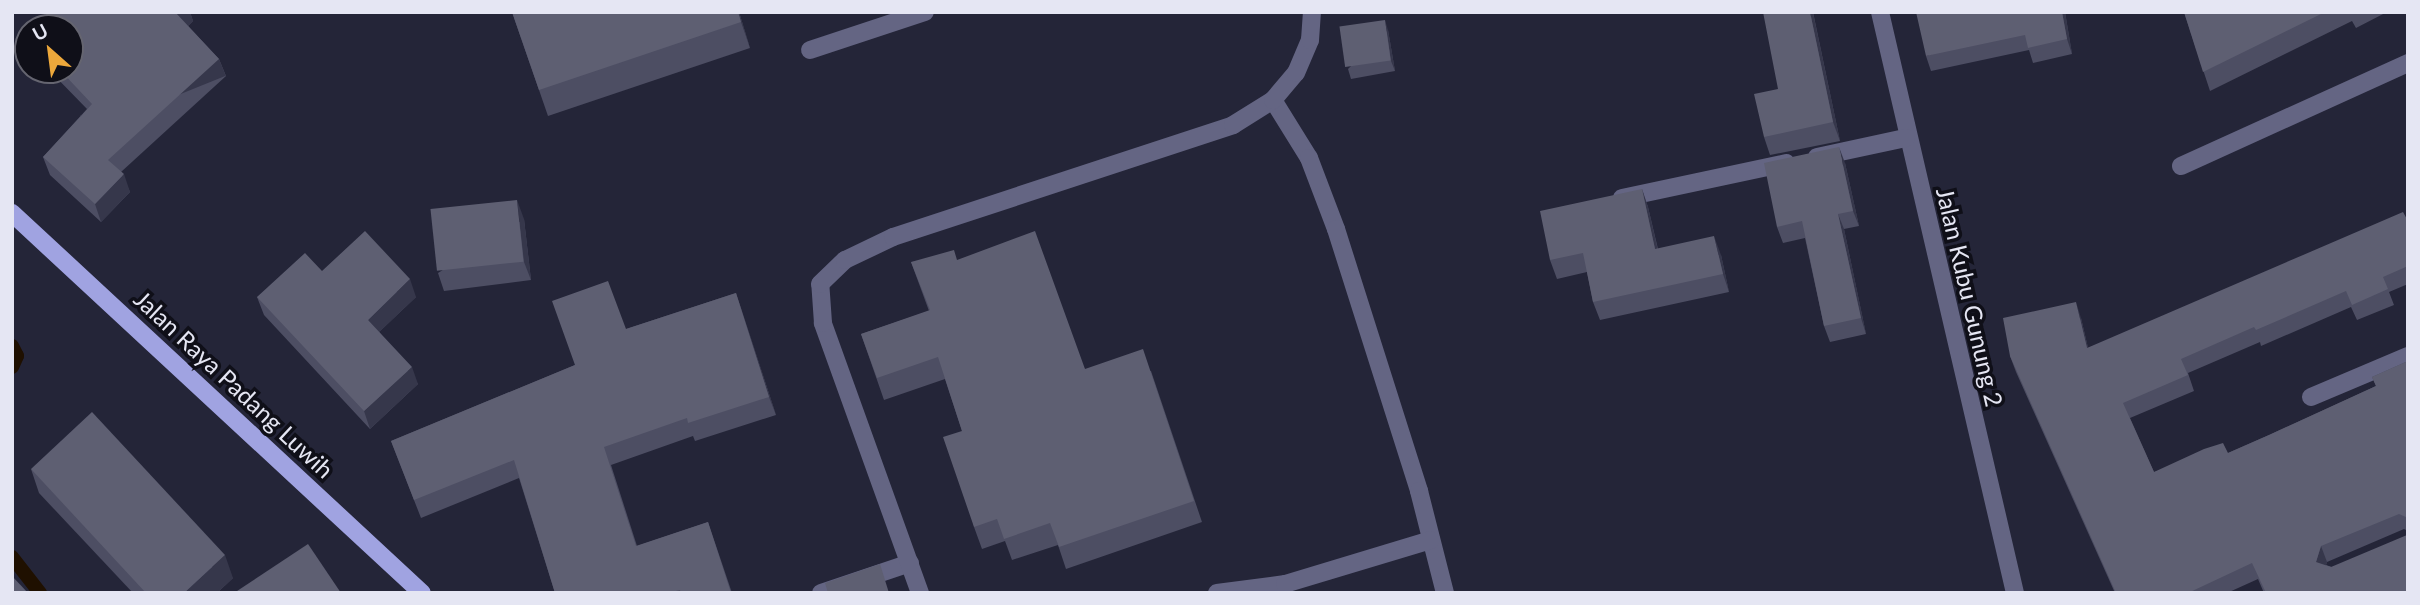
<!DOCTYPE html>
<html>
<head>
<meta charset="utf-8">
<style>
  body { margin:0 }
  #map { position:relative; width:2420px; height:605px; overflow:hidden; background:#242538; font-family:Lato,sans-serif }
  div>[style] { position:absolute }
  .stream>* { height:14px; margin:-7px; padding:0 7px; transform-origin:7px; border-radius:7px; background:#1f1000 }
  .minor>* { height:18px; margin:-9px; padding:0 9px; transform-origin:9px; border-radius:9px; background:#646583 }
  .major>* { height:18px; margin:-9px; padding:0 9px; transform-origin:9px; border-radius:9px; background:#a0a3e1 }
  .wall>* { inset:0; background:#4d4e63 }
  .shaded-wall>* { inset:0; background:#36374b; transform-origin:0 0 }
  .building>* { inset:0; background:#5e5f72; transform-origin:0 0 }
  span { translate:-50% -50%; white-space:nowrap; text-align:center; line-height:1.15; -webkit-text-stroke:7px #0f0f18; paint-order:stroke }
  .street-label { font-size:24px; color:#e5e6f3 }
  .frame { position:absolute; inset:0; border:14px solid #e5e6f3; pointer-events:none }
  .north { position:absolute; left:14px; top:14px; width:70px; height:70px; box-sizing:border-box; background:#0f0f18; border:2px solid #656570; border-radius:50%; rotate:332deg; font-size:19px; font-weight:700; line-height:28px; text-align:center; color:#e5e6f3 }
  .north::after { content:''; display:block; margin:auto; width:24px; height:32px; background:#eda83b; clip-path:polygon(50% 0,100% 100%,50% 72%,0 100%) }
</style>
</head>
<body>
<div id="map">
  <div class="stream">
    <div style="left:12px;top:346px;width:11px;rotate:63deg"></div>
    <div style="left:17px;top:356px;width:12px;rotate:114deg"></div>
    <div style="left:12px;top:557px;width:46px;rotate:52.1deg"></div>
  </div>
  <div class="minor">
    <div style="left:1880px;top:12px;width:596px;rotate:76.92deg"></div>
    <div style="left:810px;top:50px;width:121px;rotate:-18.3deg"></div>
    <div style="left:1273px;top:100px;width:68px;rotate:58.2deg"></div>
    <div style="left:1309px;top:158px;width:76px;rotate:69.2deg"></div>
    <div style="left:1336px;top:229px;width:275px;rotate:72.4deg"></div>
    <div style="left:1419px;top:491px;width:105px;rotate:75.7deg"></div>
    <div style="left:1817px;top:157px;width:91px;rotate:-12.1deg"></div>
    <div style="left:2181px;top:166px;width:249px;rotate:-24.4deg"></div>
    <div style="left:1622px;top:198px;width:168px;rotate:-12deg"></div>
    <div style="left:2311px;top:397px;width:105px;rotate:-22.9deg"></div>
    <div style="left:821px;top:593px;width:94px;rotate:-18.6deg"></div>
    <div style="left:920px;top:593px;width:287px;rotate:-109.8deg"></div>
    <div style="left:823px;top:323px;width:39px;rotate:-94deg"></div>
    <div style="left:820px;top:284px;width:35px;rotate:-44deg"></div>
    <div style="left:845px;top:260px;width:53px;rotate:-25.6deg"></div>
    <div style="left:893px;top:237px;width:358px;rotate:-18.2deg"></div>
    <div style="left:1233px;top:125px;width:47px;rotate:-32deg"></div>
    <div style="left:1273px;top:100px;width:35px;rotate:-50deg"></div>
    <div style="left:1296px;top:73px;width:36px;rotate:-67deg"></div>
    <div style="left:1310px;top:40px;width:28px;rotate:-86deg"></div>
    <div style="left:1217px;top:593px;width:69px;rotate:-7.5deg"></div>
    <div style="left:1285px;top:584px;width:152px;rotate:-16.8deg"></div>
  </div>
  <div class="major">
    <div style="left:12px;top:213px;width:559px;rotate:42.83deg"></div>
  </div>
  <div class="wall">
    <div style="clip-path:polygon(49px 12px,190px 12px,193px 21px,188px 26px,219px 59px,226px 76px,121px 172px,130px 192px,101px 222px,50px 175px,43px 157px,87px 109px,49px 70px,70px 70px)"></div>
    <div style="clip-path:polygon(512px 12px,739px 12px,750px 48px,548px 116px)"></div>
    <div style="clip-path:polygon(1813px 12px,1840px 141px,1770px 155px,1764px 137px,1778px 89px)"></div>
    <div style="clip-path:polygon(2065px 12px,2072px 54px,2033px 63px,2029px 50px,1931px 71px,1926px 56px)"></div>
    <div style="clip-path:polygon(2184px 12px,2387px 12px,2356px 28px,2352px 21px,2210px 91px)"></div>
    <div style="clip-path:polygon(1388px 30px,1395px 71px,1351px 79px,1348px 69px)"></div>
    <div style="clip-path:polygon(1845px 163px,1859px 226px,1844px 229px,1866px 334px,1830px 342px,1824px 326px,1805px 238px,1783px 243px,1777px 227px)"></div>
    <div style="clip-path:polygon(1642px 189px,1648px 207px,1658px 249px,1721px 255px,1729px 292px,1600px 320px,1593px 302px,1587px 272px,1557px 279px,1550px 260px)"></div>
    <div style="clip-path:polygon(524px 219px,531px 280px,444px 291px,438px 273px)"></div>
    <div style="clip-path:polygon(2408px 221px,2408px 284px,2389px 292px,2394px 305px,2357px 320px,2351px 307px,2261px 346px,2260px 342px,2188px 373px,2194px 391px,2130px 418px,2154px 472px,2228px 453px,2269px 435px,2376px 386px,2372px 377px,2408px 361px,2408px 531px,2404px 529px,2327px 562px,2326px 565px,2408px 593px,2264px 593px,2258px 579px,2227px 593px,2115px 593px,2016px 372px,2010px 356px,2081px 318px,2088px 348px)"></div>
    <div style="clip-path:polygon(957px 260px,1085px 369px,1151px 371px,1202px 522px,1066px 569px,1058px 545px,1012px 560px,1005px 541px,982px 549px,974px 527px,962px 431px,945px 379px,884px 400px,861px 334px,929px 311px,911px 262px)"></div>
    <div style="clip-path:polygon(322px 271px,416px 297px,379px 332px,418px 384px,370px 429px,264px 315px,257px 297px)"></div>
    <div style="clip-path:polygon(736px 293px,776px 415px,695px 441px,693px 436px,611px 465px,637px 546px,708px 522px,732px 593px,555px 593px,519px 478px,421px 518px,391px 441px,575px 365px,626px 329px)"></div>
    <div style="clip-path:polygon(31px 469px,233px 578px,217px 593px,133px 593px,39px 493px)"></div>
  </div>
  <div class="shaded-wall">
    <div style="clip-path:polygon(177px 12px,190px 12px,193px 21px,183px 31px,176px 13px)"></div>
    <div style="clip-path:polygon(738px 12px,739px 12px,750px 48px,741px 22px)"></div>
    <div style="clip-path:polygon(1810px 12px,1813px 13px,1840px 141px,1833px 122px)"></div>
    <div style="clip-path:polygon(2062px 12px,2065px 12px,2072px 54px,2067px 39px)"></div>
    <div style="clip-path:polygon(1385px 20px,1388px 30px,1395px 71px,1391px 61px)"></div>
    <div style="left:219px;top:59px;width:18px;height:150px;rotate:68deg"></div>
    <div style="clip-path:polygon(1839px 147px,1845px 163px,1859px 226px,1853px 211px)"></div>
    <div style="clip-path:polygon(124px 174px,130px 192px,101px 222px,95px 204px)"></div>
    <div style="clip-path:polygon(1642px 189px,1648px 207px,1662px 268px,1655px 249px)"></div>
    <div style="clip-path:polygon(517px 200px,524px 219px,531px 280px,524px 262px)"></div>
    <div style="clip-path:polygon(1838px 214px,1844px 229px,1866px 334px,1861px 318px)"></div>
    <div style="clip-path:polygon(1714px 236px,1721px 255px,1729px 292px,1723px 274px)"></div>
    <div style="clip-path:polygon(410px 279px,416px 297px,374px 337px,368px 320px)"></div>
    <div style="clip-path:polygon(736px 293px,742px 311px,776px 415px,769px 397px)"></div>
    <div style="clip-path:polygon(2076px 302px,2081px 318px,2092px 364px,2087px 348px)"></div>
    <div style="clip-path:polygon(412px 367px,418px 384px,370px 429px,364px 411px)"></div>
    <div style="clip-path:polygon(2321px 546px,2327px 562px,2322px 577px,2316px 562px)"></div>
    <div style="clip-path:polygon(225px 555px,233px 578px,217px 593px,184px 593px)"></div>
  </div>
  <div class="building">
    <div style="clip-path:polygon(49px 12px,177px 12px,176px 13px,219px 59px,108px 160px,124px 174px,95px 204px,43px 157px,92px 104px,60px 70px,70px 70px,70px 28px,31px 28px)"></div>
    <div style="clip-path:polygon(512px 12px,738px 12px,741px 22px,539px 90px)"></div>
    <div style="clip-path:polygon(1763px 12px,1810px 12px,1833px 122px,1764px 137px,1754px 94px,1778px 89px)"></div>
    <div style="clip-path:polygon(1916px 12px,2062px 12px,2067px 39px,2028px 48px,2025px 35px,1926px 56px)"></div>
    <div style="clip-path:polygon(2184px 12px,2325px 12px,2203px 72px)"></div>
    <div style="left:1385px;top:20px;width:41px;height:46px;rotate:82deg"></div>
    <div style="clip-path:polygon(1839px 147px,1853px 211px,1838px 214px,1861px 318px,1824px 326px,1802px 221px,1777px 227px,1764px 163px)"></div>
    <div style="clip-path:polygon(1642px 189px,1655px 249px,1714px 236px,1723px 274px,1593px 302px,1583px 253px,1550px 260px,1540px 211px)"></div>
    <div style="left:517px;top:200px;width:62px;height:87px;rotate:84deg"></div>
    <div style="clip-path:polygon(2403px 212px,2408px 221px,2408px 266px,2383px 277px,2388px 289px,2352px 305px,2346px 291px,2256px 330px,2254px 327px,2181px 359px,2188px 375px,2123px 403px,2154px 472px,2204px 449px,2223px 443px,2228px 453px,2269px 435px,2376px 386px,2372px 377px,2408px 361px,2408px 518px,2399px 514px,2321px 546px,2316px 562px,2331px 567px,2407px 535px,2408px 533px,2408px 593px,2266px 593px,2252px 563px,2188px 593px,2116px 593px,2010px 356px,2003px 318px,2076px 302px,2087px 348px)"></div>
    <div style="clip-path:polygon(365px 231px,410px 279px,368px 320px,412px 367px,364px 411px,257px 297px,305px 253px,322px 271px)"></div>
    <div style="clip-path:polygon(1035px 231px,1085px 369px,1143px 349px,1194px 501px,1059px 547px,1050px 523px,1004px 539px,997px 519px,974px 527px,943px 437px,962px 431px,938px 357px,877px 378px,861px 334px,930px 310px,911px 262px,954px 250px,957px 260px)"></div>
    <div style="clip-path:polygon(608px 281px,626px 329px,736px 293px,769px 397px,688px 423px,687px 418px,604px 447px,636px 546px,708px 522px,731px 593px,681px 593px,680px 590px,667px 593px,555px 593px,514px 460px,414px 500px,391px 441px,575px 365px,552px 301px)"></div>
    <div style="clip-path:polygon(92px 412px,225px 555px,184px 593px,146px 593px,31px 469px)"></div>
    <div style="clip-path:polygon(308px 544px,341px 593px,234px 593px)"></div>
    <div style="clip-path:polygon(880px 564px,889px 593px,828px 593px,825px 583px)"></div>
    <div style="clip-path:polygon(12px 576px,28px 593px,12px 593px)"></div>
  </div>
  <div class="street-label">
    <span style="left:1970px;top:297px;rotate:77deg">Jalan Kubu Gunung 2</span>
    <span style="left:234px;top:384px;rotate:43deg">Jalan Raya Padang Luwih</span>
  </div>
  <div class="frame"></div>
  <div class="north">U</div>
</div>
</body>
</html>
